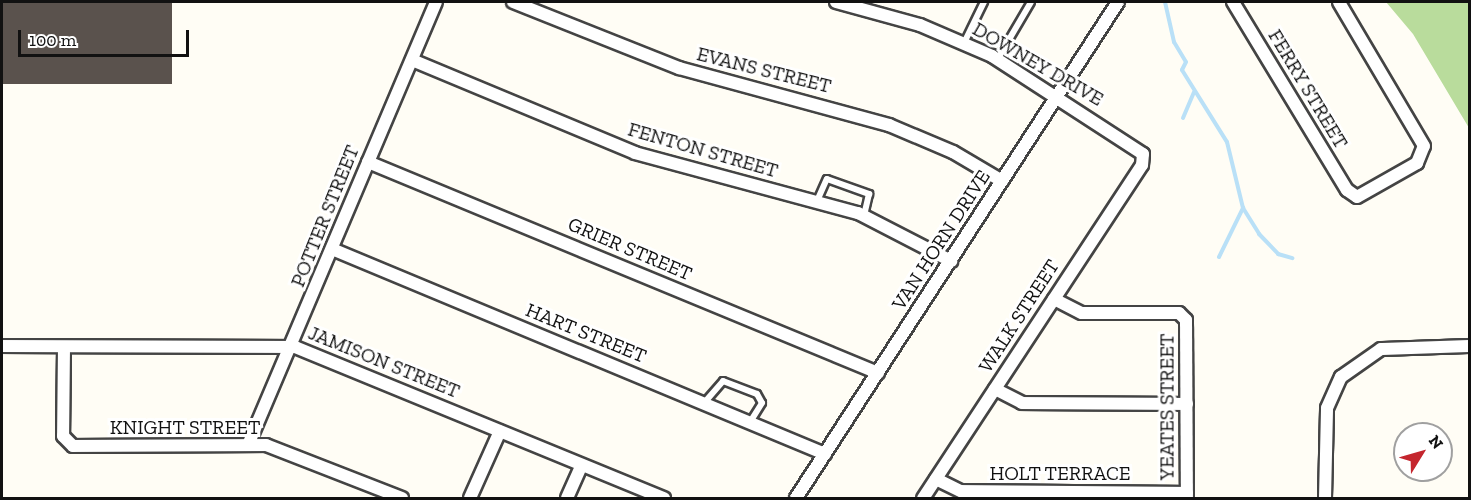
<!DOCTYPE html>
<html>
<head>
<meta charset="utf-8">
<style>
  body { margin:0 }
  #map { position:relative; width:1471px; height:500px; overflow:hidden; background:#fffdf5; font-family:"Zilla Slab",serif }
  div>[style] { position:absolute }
  .forest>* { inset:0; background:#b9dc9c }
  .stream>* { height:4px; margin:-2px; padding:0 2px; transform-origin:2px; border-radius:2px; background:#b9e0f7 }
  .building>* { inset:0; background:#5a524d; transform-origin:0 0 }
  .roads { filter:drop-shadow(2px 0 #444) drop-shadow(-2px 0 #444) drop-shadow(0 2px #444) drop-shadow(0 -2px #444) }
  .lane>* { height:6px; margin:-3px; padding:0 3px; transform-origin:3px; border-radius:3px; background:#fff }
  .street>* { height:12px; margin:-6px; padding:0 6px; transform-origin:6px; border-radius:6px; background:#fff }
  span { translate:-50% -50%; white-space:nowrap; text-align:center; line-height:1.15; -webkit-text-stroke:6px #fff; paint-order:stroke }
  .street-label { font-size:20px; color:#111 }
  .frame { position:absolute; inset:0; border:3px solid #111; pointer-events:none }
  .north { position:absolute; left:1393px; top:422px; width:60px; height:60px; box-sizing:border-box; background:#fff; border:2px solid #a0a0a0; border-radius:50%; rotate:53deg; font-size:16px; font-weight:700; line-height:24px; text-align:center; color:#111 }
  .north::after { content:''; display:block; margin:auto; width:21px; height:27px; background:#c4262e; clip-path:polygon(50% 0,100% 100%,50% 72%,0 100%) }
  .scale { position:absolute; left:18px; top:30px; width:171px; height:27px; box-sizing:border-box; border:3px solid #111; border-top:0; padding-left:8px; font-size:18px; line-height:21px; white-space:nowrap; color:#111; -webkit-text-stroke:4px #fff; paint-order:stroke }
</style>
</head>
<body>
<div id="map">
  <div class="forest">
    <div style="clip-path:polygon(1386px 2px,1469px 2px,1469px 128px,1413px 34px)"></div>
  </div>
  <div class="stream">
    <div style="left:1165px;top:2px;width:41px;rotate:77.3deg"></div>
    <div style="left:1174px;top:42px;width:23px;rotate:59deg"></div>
    <div style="left:1186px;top:62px;width:9px;rotate:117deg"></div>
    <div style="left:1182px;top:70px;width:85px;rotate:58deg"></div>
    <div style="left:1227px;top:142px;width:68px;rotate:76.4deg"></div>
    <div style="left:1243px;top:208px;width:31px;rotate:58deg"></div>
    <div style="left:1259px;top:234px;width:28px;rotate:46deg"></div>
    <div style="left:1278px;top:254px;width:15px;rotate:16deg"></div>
    <div style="left:1183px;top:118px;width:28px;rotate:-67deg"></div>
    <div style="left:1219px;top:257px;width:55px;rotate:-63.9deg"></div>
  </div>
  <div class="building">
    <div style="left:2px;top:2px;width:170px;height:82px"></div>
  </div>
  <div class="roads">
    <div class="lane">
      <div style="left:964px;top:43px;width:46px;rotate:-64deg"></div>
      <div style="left:997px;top:60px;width:67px;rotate:-59.6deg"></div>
      <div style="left:817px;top:201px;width:24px;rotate:-66deg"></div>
      <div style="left:827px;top:179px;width:45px;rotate:19.7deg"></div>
      <div style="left:869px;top:194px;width:22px;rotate:103deg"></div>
      <div style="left:704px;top:403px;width:29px;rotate:-49deg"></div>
      <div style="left:723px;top:381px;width:36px;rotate:21deg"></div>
      <div style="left:757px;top:394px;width:10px;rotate:61deg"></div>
      <div style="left:762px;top:403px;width:22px;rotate:122deg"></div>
    </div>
    <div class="street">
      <div style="left:513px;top:2px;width:179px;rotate:21.7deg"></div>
      <div style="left:679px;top:68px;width:218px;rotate:15.2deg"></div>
      <div style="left:889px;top:125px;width:69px;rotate:22.9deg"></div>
      <div style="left:953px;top:152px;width:57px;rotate:30.6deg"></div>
      <div style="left:836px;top:2px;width:87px;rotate:15.3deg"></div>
      <div style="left:920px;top:25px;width:78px;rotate:23.3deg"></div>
      <div style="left:992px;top:56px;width:180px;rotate:33deg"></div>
      <div style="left:1143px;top:154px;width:11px;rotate:95deg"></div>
      <div style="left:1142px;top:165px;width:399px;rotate:123.3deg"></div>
      <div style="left:1233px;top:2px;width:220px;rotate:58.8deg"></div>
      <div style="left:1347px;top:190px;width:12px;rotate:35deg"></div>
      <div style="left:1357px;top:197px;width:69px;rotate:-29.5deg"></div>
      <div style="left:1417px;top:163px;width:18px;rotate:-68deg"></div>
      <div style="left:1424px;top:146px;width:167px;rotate:-120.6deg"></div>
      <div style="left:412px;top:60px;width:242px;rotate:22.6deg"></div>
      <div style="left:635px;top:153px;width:231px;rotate:15.1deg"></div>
      <div style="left:858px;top:213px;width:105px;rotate:27.3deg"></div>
      <div style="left:368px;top:162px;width:552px;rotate:22.48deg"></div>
      <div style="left:332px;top:249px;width:534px;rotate:22.58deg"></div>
      <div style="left:1054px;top:299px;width:31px;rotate:27deg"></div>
      <div style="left:1082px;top:313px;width:97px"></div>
      <div style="left:1179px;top:313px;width:10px;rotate:45deg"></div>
      <div style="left:1186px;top:320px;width:178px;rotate:89.7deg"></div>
      <div style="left:2px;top:346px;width:293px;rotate:0.2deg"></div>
      <div style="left:295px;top:347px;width:399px;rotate:22.3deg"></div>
      <div style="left:64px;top:347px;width:89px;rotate:90.6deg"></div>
      <div style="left:63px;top:436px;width:14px;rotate:45deg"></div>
      <div style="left:73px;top:446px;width:193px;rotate:-0.3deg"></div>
      <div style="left:266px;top:445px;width:146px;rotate:21.3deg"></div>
      <div style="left:995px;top:389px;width:30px;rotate:27deg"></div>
      <div style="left:1022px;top:403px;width:165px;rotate:0.3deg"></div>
      <div style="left:248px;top:445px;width:481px;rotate:-67deg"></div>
      <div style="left:936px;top:479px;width:28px;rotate:26deg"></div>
      <div style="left:961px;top:491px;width:226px;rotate:0.5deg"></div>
      <div style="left:470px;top:498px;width:73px;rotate:-65.9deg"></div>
      <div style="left:567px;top:498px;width:36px;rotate:-66deg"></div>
      <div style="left:796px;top:498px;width:591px;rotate:-57.01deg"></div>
      <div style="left:1325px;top:498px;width:90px;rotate:-88.7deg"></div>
      <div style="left:1327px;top:408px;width:34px;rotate:-66deg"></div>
      <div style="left:1341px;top:377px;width:49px;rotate:-35deg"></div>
      <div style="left:1381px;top:349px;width:89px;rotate:-1.9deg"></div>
    </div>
  </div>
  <div class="street-label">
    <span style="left:1038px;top:64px;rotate:30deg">DOWNEY DRIVE</span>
    <span style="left:764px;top:70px;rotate:14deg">EVANS STREET</span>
    <span style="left:1308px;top:89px;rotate:59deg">FERRY STREET</span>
    <span style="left:703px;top:150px;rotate:16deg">FENTON STREET</span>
    <span style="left:325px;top:216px;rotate:-68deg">POTTER STREET</span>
    <span style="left:941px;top:240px;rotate:-57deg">VAN HORN DRIVE</span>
    <span style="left:630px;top:249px;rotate:23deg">GRIER STREET</span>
    <span style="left:1019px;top:316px;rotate:-57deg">WALK STREET</span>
    <span style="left:586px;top:333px;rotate:22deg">HART STREET</span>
    <span style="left:384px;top:362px;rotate:22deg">JAMISON STREET</span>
    <span style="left:1167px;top:407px;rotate:-90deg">YEATES STREET</span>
    <span style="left:185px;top:427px">KNIGHT STREET</span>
    <span style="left:1060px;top:473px">HOLT TERRACE</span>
  </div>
  <div class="frame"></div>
  <div class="north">N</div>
  <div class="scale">100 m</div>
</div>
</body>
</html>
